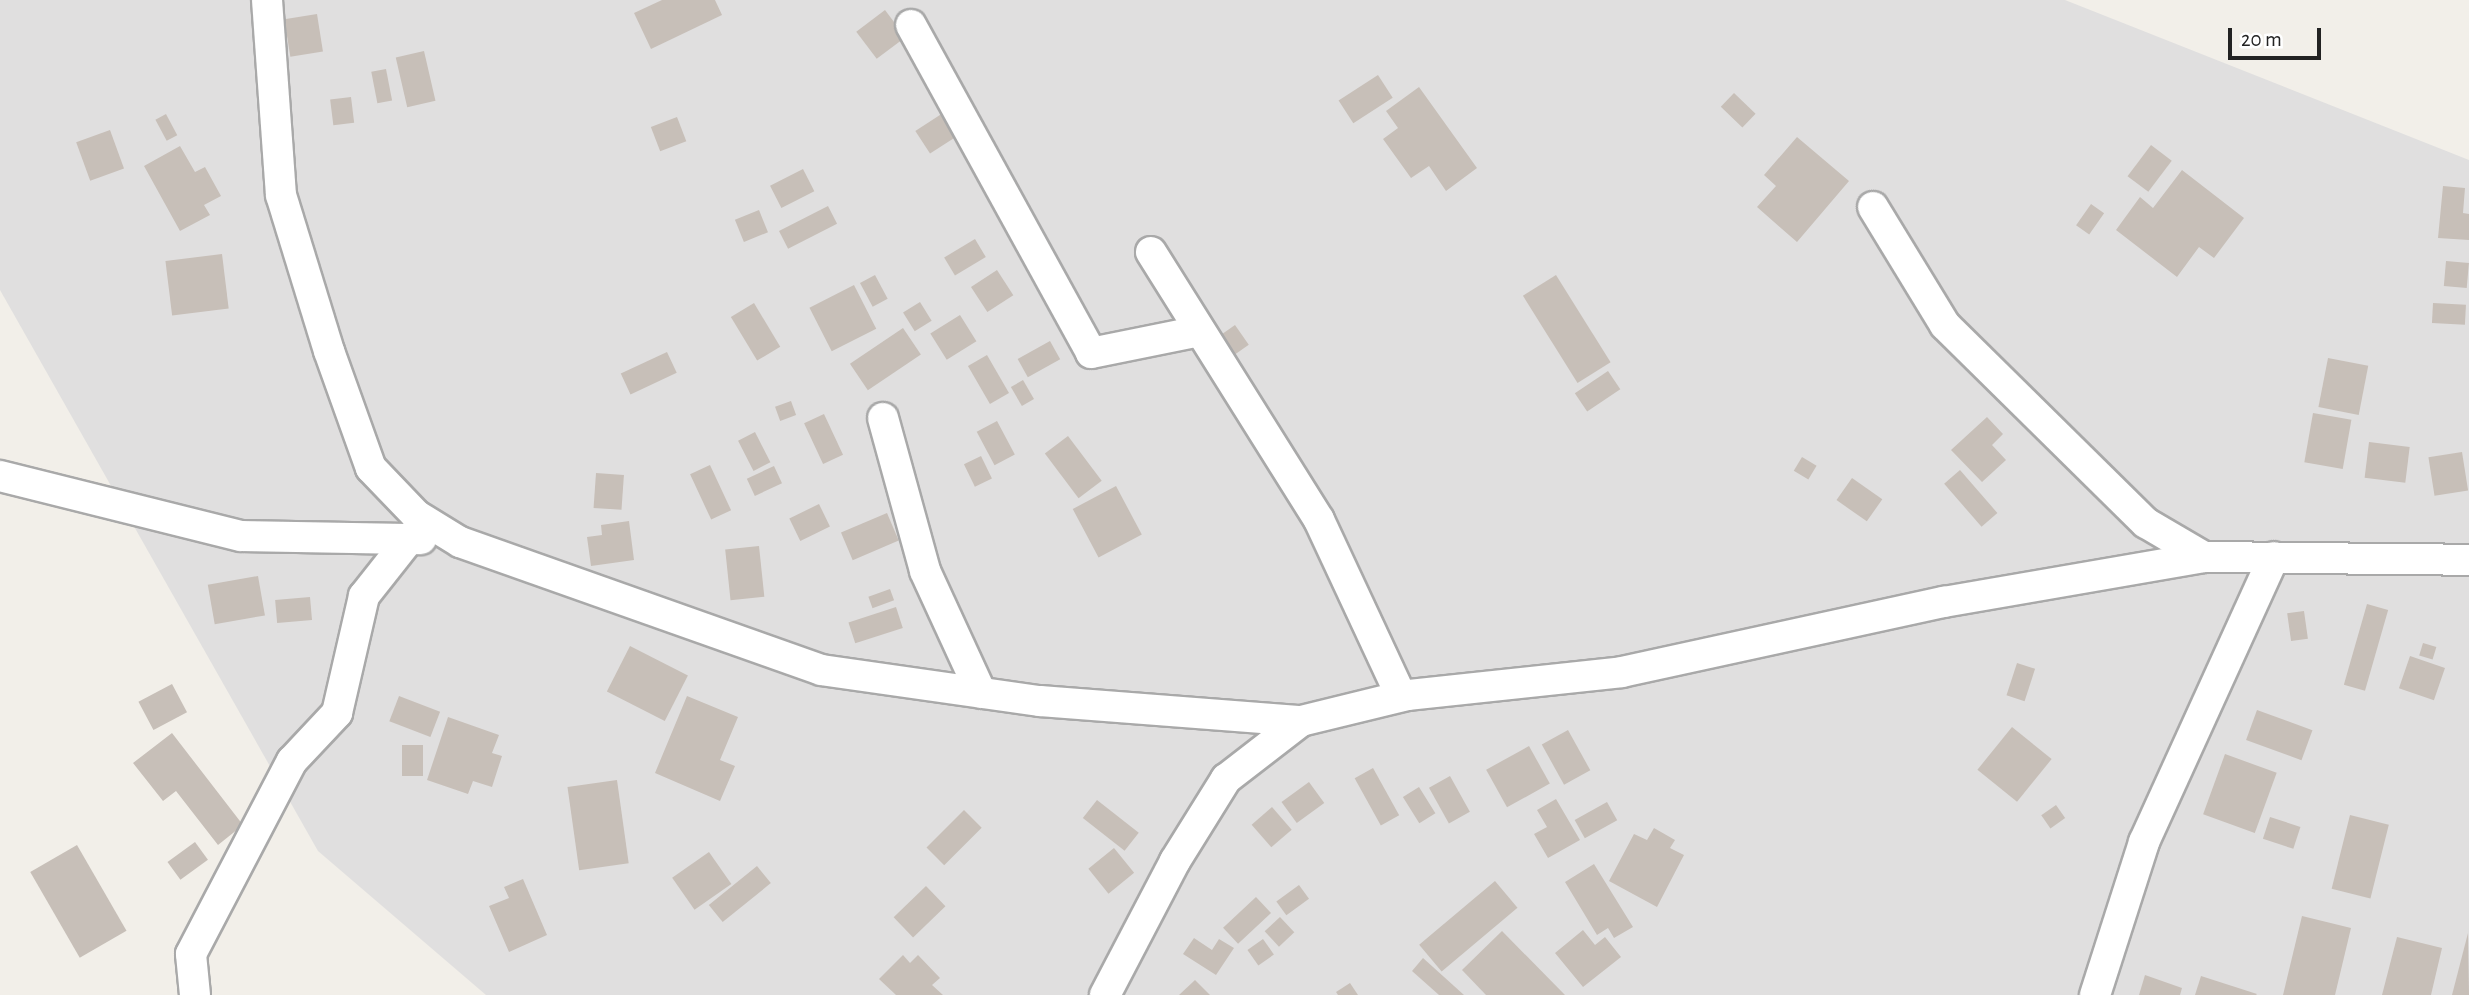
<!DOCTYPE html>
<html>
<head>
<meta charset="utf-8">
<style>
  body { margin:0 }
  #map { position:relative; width:2469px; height:995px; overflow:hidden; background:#f2efe9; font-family:"Alegreya Sans",sans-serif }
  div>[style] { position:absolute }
  .residential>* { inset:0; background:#e0dfdf }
  .building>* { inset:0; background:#c7bfb8; transform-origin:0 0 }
  .roads { filter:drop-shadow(2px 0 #a9a9a9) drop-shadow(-2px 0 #a9a9a9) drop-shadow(0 2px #a9a9a9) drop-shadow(0 -2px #a9a9a9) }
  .minor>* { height:30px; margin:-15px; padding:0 15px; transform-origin:15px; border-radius:15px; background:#fff }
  span { translate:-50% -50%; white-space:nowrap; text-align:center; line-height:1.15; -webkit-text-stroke:5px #fff; paint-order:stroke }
  .scale { position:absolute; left:2228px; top:28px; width:93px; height:32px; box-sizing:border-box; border:4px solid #222; border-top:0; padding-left:9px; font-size:21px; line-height:24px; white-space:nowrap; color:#222; -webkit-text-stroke:5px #fff; paint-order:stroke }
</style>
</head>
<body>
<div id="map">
  <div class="residential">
    <div style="clip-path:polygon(0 0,2065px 0,2469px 160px,2469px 995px,486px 995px,318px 851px,0 290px)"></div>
  </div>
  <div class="building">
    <div style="clip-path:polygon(662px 0,715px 0,722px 15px,651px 49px,634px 13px)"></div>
    <div style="left:885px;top:10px;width:34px;height:36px;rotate:53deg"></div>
    <div style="left:317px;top:14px;width:38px;height:33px;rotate:81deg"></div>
    <div style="left:424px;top:51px;width:51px;height:29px;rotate:77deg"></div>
    <div style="left:386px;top:69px;width:32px;height:15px;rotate:79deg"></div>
    <div style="left:1378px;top:75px;width:27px;height:47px;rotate:57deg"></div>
    <div style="clip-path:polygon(1419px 87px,1477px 168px,1446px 191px,1429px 166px,1411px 178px,1383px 139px,1398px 128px,1386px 111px)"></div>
    <div style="left:1734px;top:93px;width:30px;height:19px;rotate:44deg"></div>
    <div style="left:351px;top:97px;width:26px;height:21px;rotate:83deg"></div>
    <div style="left:943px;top:113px;width:27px;height:33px;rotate:57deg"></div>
    <div style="left:166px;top:114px;width:24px;height:12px;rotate:62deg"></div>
    <div style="left:677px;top:117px;width:26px;height:28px;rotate:69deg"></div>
    <div style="left:110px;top:130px;width:41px;height:36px;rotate:70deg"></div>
    <div style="clip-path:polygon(1797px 137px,1849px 181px,1797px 242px,1757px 207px,1776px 186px,1764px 175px)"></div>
    <div style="left:2151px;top:145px;width:26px;height:39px;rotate:37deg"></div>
    <div style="clip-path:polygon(180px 146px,195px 172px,205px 167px,221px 196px,204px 205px,210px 215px,180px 231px,144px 166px)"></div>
    <div style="left:803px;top:169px;width:25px;height:37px;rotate:63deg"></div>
    <div style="clip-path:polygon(2182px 170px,2244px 218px,2214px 258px,2199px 247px,2177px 277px,2116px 230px,2140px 197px,2153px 208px)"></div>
    <div style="clip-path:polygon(2443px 186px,2465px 188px,2463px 213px,2469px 214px,2469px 240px,2438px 238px)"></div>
    <div style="left:2091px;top:204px;width:16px;height:26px;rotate:35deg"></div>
    <div style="left:828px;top:206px;width:20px;height:55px;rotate:63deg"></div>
    <div style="left:759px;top:210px;width:24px;height:26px;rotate:68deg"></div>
    <div style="left:975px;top:239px;width:21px;height:36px;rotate:59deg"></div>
    <div style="left:222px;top:254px;width:55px;height:57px;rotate:83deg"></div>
    <div style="left:2446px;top:261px;width:23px;height:25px;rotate:5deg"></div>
    <div style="left:997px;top:270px;width:30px;height:31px;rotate:57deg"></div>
    <div style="left:875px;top:275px;width:27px;height:17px;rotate:62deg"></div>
    <div style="left:1556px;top:275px;width:103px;height:39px;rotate:58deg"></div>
    <div style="left:854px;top:285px;width:49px;height:50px;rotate:63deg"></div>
    <div style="left:920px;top:302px;width:22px;height:20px;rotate:58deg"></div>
    <div style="left:754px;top:303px;width:51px;height:27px;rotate:59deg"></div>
    <div style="left:2433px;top:303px;width:33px;height:20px;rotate:3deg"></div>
    <div style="left:960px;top:315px;width:31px;height:35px;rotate:58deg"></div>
    <div style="left:1235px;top:325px;width:24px;height:20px;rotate:55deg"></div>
    <div style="left:903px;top:328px;width:32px;height:64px;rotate:56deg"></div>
    <div style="left:1050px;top:341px;width:21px;height:37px;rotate:61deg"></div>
    <div style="left:667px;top:352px;width:23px;height:51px;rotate:65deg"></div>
    <div style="left:987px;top:355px;width:44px;height:22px;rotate:60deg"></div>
    <div style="left:2328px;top:358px;width:41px;height:50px;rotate:11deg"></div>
    <div style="left:1608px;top:371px;width:22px;height:40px;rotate:56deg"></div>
    <div style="left:1023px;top:380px;width:22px;height:14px;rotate:60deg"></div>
    <div style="left:791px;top:401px;width:15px;height:17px;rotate:70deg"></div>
    <div style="left:2313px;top:413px;width:39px;height:50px;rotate:10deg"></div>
    <div style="left:824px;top:414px;width:45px;height:22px;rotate:65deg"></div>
    <div style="clip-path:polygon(1987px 417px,2003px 434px,1992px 445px,2006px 460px,1982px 482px,1951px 450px)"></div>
    <div style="left:997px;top:421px;width:38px;height:23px;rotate:62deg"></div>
    <div style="left:755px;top:432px;width:34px;height:19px;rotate:63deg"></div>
    <div style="left:1068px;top:436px;width:56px;height:29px;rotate:53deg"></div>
    <div style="left:2369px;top:442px;width:41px;height:36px;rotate:7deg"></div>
    <div style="left:2462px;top:452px;width:39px;height:34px;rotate:81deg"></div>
    <div style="left:981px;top:456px;width:25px;height:19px;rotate:64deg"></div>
    <div style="left:1802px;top:457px;width:17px;height:16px;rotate:31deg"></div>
    <div style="left:710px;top:465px;width:50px;height:22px;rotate:65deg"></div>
    <div style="left:774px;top:466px;width:19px;height:30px;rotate:65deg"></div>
    <div style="left:1960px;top:470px;width:57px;height:21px;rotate:49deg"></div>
    <div style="left:596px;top:473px;width:28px;height:35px;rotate:4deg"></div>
    <div style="left:1852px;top:478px;width:37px;height:27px;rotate:35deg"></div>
    <div style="left:1116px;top:486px;width:55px;height:49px;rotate:62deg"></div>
    <div style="left:819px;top:504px;width:25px;height:33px;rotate:64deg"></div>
    <div style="left:887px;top:513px;width:30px;height:50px;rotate:67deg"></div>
    <div style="clip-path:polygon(629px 521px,634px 560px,591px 566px,587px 537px,602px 535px,601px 525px)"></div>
    <div style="left:759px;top:546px;width:51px;height:34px;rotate:84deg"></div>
    <div style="left:258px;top:576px;width:40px;height:51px;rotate:80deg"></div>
    <div style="left:890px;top:589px;width:12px;height:23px;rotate:70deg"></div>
    <div style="left:310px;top:597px;width:23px;height:35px;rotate:85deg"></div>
    <div style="left:2367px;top:604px;width:22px;height:84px;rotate:16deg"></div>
    <div style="left:896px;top:607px;width:22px;height:50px;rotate:72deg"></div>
    <div style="left:2304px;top:611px;width:28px;height:17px;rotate:82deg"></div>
    <div style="left:2423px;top:643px;width:14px;height:13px;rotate:17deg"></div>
    <div style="left:630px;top:646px;width:65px;height:51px;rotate:27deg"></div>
    <div style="left:2410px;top:656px;width:37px;height:34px;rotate:19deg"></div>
    <div style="left:2017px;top:663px;width:19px;height:34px;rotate:18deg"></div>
    <div style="left:172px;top:684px;width:32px;height:38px;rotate:62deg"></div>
    <div style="left:399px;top:696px;width:44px;height:27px;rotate:21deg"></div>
    <div style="clip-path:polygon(687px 696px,738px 717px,720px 760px,735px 766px,720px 801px,655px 773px)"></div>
    <div style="left:2257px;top:710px;width:59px;height:32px;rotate:20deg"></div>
    <div style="clip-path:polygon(448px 717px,499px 735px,492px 753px,502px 756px,492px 787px,473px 781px,468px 794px,427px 780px)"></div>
    <div style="left:2012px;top:727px;width:51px;height:55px;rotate:39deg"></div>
    <div style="left:1568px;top:730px;width:46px;height:30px;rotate:61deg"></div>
    <div style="clip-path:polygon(172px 733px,243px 825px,218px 845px,176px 791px,163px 801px,133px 763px)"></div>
    <div style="left:402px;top:745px;width:21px;height:31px"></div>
    <div style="left:1529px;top:746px;width:43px;height:49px;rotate:61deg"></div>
    <div style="left:2225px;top:754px;width:55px;height:64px;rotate:20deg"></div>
    <div style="left:1373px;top:768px;width:54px;height:21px;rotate:61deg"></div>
    <div style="left:1450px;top:776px;width:41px;height:24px;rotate:61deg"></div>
    <div style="left:617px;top:780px;width:84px;height:50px;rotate:82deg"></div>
    <div style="left:1309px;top:782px;width:26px;height:34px;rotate:54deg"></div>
    <div style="left:1419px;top:787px;width:31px;height:19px;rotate:58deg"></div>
    <div style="clip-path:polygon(1556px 799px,1580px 840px,1548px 858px,1534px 834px,1547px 827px,1537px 810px)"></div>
    <div style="left:1097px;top:800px;width:53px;height:23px;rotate:38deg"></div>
    <div style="left:1607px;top:802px;width:21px;height:37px;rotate:61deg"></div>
    <div style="left:2056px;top:805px;width:16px;height:18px;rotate:55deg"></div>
    <div style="left:1272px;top:807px;width:30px;height:27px;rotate:49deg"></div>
    <div style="left:964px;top:810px;width:25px;height:53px;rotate:45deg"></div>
    <div style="left:2350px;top:815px;width:40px;height:76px;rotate:14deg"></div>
    <div style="left:2270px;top:817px;width:32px;height:23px;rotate:18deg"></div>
    <div style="clip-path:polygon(1654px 828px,1675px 840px,1670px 848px,1684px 855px,1657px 907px,1609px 881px,1634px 834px,1647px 840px)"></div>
    <div style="left:195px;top:842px;width:22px;height:34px;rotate:54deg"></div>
    <div style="left:77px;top:845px;width:99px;height:54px;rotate:60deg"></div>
    <div style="left:1114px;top:848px;width:32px;height:33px;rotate:51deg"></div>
    <div style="left:709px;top:852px;width:39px;height:45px;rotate:55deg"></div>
    <div style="clip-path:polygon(1594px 864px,1633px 927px,1614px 938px,1608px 928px,1597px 935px,1565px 882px)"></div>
    <div style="left:757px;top:866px;width:22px;height:62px;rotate:51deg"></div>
    <div style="clip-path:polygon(523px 879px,547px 935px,509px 952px,489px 906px,509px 898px,504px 887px)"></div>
    <div style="left:1495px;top:881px;width:35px;height:99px;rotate:50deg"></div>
    <div style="left:1299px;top:885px;width:17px;height:28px;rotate:54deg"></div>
    <div style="left:926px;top:886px;width:28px;height:45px;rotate:46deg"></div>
    <div style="left:1256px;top:897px;width:22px;height:45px;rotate:47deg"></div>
    <div style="clip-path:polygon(2302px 916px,2351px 928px,2335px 995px,2283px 995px)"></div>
    <div style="left:1280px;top:917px;width:21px;height:21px;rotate:47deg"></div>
    <div style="clip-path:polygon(1583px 930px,1595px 945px,1605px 937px,1621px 957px,1583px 987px,1555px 953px)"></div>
    <div style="clip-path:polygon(1502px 931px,1565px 995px,1486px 995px,1462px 970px)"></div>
    <div style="clip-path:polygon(2468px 933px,2469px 995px,2452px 995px)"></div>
    <div style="clip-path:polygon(2397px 937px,2442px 948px,2431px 995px,2382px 995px)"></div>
    <div style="clip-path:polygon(1194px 938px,1212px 950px,1219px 939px,1234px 948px,1216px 975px,1183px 954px)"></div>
    <div style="left:1263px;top:939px;width:19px;height:19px;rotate:55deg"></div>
    <div style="clip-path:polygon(903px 955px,910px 963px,918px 955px,940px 978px,932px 985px,943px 995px,896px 995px,879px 979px)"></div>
    <div style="clip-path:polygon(1423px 958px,1464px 995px,1439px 995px,1412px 971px)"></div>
    <div style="clip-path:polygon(2145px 975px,2182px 988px,2180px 995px,2139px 995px)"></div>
    <div style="clip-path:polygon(2201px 976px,2257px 994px,2256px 995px,2195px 995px)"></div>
    <div style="clip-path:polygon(1195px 980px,1210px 995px,1179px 995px)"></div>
    <div style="clip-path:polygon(1350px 983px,1358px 995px,1338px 995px,1336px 992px)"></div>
  </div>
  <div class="roads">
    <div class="minor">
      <div style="left:267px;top:0;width:196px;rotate:85.9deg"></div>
      <div style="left:281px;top:195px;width:163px;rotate:72.9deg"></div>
      <div style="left:329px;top:351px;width:124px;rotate:70.3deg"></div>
      <div style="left:371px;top:468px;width:65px;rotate:46.2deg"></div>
      <div style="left:416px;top:515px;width:52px;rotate:31.5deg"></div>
      <div style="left:460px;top:542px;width:383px;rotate:19.5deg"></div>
      <div style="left:821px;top:670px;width:221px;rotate:8.1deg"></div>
      <div style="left:1040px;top:701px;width:262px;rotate:4.4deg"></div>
      <div style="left:1301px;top:721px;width:110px;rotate:-13.7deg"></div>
      <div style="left:1408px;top:695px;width:215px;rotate:-6.1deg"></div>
      <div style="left:1622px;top:672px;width:330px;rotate:-12.3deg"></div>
      <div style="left:1944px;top:602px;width:264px;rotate:-9.8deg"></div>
      <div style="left:2204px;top:557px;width:265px;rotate:0.6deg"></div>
      <div style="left:911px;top:25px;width:374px;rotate:61.2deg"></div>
      <div style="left:1091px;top:353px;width:111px;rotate:-11.4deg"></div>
      <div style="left:1873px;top:207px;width:138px;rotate:58.6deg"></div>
      <div style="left:1945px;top:325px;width:282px;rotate:44.6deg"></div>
      <div style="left:2146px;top:523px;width:67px;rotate:30.4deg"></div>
      <div style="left:1151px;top:252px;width:316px;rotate:57.9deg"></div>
      <div style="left:1319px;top:520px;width:194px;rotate:65deg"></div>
      <div style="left:883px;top:418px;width:159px;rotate:74.6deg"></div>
      <div style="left:925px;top:571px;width:134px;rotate:65.3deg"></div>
      <div style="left:0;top:476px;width:248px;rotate:14deg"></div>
      <div style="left:241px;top:536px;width:180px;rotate:1deg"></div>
      <div style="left:195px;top:995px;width:41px;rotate:-95.6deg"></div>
      <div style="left:191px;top:954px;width:218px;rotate:-62.4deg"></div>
      <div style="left:292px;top:761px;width:66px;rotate:-46.8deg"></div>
      <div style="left:337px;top:713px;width:120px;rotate:-77deg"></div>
      <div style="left:364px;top:596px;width:73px;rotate:-51.7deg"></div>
      <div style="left:1105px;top:995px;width:151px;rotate:-62.4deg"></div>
      <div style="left:1175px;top:861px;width:97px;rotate:-58.1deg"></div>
      <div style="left:1226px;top:779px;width:95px;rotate:-37.7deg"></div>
      <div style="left:2095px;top:995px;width:161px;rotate:-72.2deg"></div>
      <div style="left:2144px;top:842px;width:313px;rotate:-65.5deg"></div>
    </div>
  </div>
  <div class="scale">20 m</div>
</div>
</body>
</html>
